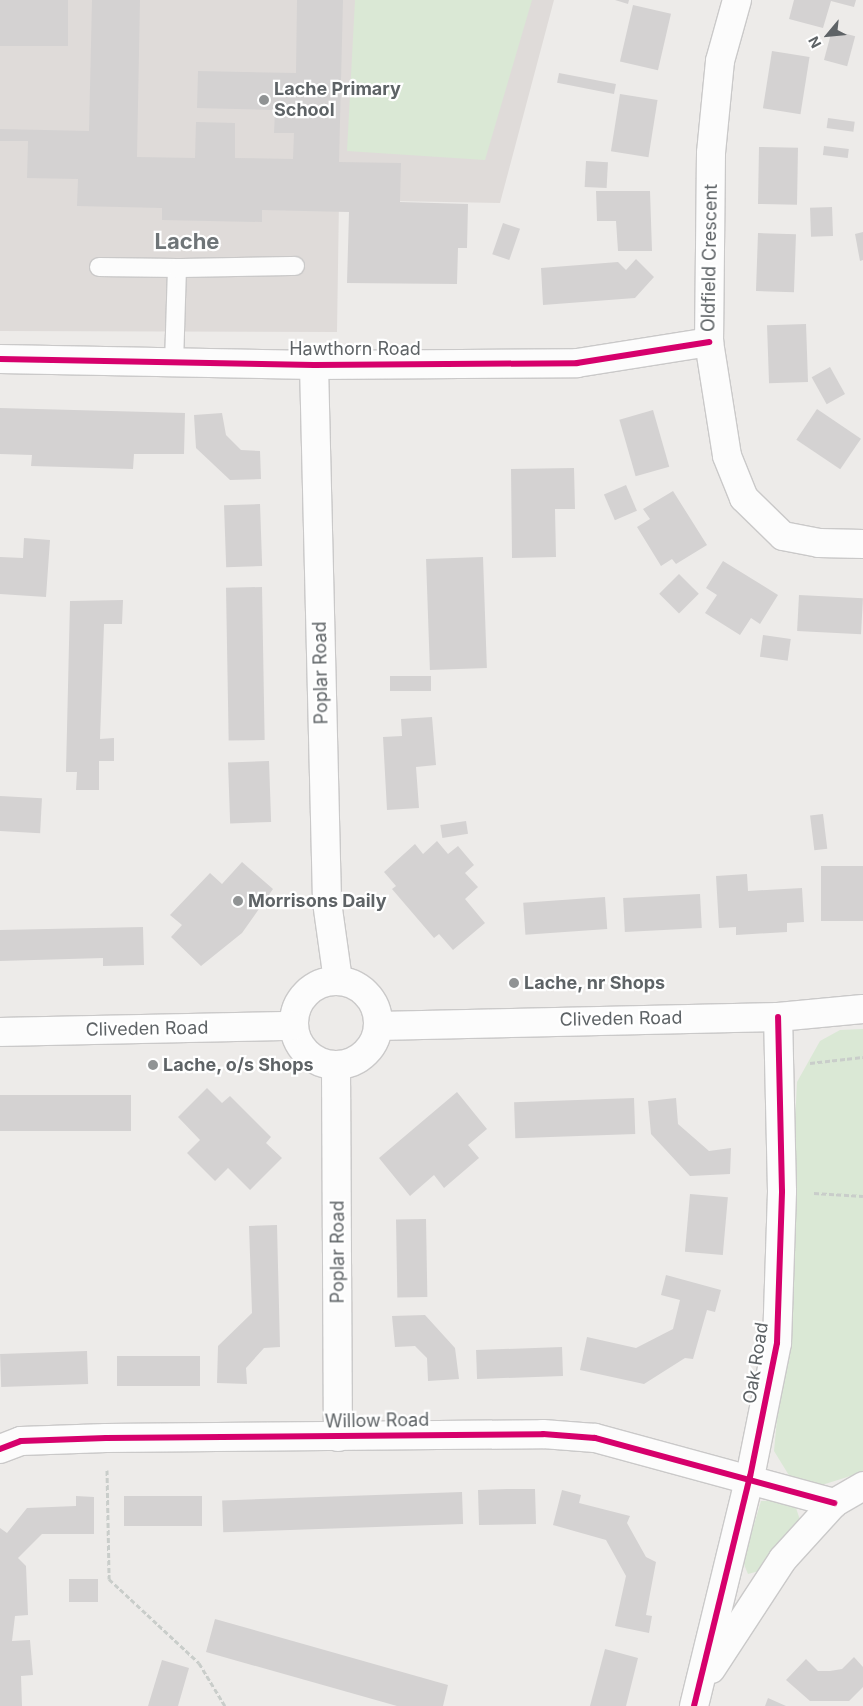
<!DOCTYPE html>
<html>
<head>
<meta charset="utf-8">
<style>
  body { margin:0 }
  #map { position:relative; width:863px; height:1706px; overflow:hidden; background:#edebe9; font-family:Inter,sans-serif }
  div>[style] { position:absolute }
  .education>* { inset:0; background:#dfdbd9 }
  .green>* { inset:0; background:#dae8d5 }
  .building>* { inset:0; background:#d4d2d2; transform-origin:0 0 }
  .path>* { height:3px; margin-top:-1.5px; transform-origin:0; background:repeating-linear-gradient(90deg,#c9cdca 0 5px,transparent 0 7.5px) }
  .roads { filter:drop-shadow(1px 0 #cac9c9) drop-shadow(-1px 0 #cac9c9) drop-shadow(0 1px #cac9c9) drop-shadow(0 -1px #cac9c9) }
  .service>* { height:18px; margin:-9px; padding:0 9px; transform-origin:9px; border-radius:9px; background:#fcfcfc }
  .minor>* { height:28px; margin:-14px; padding:0 14px; transform-origin:14px; border-radius:14px; background:#fcfcfc }
  .tertiary>* { height:28px; margin:-14px; padding:0 14px; transform-origin:14px; border-radius:14px; background:#fcfcfc }
  .tertiary>.ring { margin:-14px; padding:0; box-sizing:content-box; background:none; border:28px solid #fcfcfc; border-radius:50% }
  .cycleway>* { height:6px; margin:-3px; padding:0 3px; transform-origin:3px; border-radius:3px; background:#d6006c }
  .dots>* { width:14px; height:14px; translate:-50% -50%; box-sizing:border-box; border:2px solid #fff; border-radius:50% }
  span { translate:-50% -50%; white-space:nowrap; text-align:center; line-height:1.15; -webkit-text-stroke:4.5px #fff; paint-order:stroke }
  .poi-label { font-size:18px; color:#5e6366; font-weight:700 }
  .left { translate:0 -50%; text-align:left }
  .street-label { font-size:18px; color:#5e6366 }
  .district-label { font-size:22px; color:#6f7578; font-weight:700 }
  .north { position:absolute; left:803px; top:10px; width:50px; height:50px; -webkit-text-stroke:4px #fff; paint-order:stroke; rotate:242deg; font-size:14px; font-weight:700; line-height:20px; text-align:center; color:#5e6366 }
  .north::after { content:''; display:block; margin:auto; width:18px; height:22px; background:#5e6366; clip-path:polygon(50% 0,100% 100%,50% 72%,0 100%) }
</style>
</head>
<body>
<div id="map">
  <div class="education">
    <div style="clip-path:polygon(0 0,554px 0,500px 203px,339px 200px,337px 332px,0 331px)"></div>
  </div>
  <div class="green">
    <div style="clip-path:polygon(355px 0,532px 0,485px 160px,347px 151px)"></div>
    <div style="clip-path:polygon(863px 1029px,863px 1472px,822px 1485px,790px 1477px,774px 1451px,784px 1345px,797px 1082px,820px 1041px,840px 1030px)"></div>
    <div style="clip-path:polygon(785px 1500px,796px 1508px,800px 1520px,763px 1570px,748px 1574px,743px 1562px,761px 1501px)"></div>
  </div>
  <div class="building">
    <div style="left:0;top:0;width:68px;height:46px"></div>
    <div style="clip-path:polygon(92px 0,140px 0,137px 157px,195px 158px,196px 122px,235px 123px,235px 158px,293px 159px,294px 133px,274px 133px,275px 110px,197px 108px,198px 71px,296px 73px,297px 0,343px 0,339px 162px,401px 163px,400px 202px,468px 204px,467px 248px,458px 248px,457px 284px,347px 283px,349px 212px,262px 210px,262px 222px,162px 220px,162px 208px,77px 206px,78px 179px,27px 178px,28px 141px,0 141px,0 129px,89px 131px)"></div>
    <div style="clip-path:polygon(615px 0,629px 0,628px 4px)"></div>
    <div style="clip-path:polygon(794px 0,856px 0,854px 7px,831px 1px,823px 28px,789px 19px)"></div>
    <div style="left:633px;top:5px;width:39px;height:58px;rotate:13deg"></div>
    <div style="left:832px;top:30px;width:24px;height:31px;rotate:15deg"></div>
    <div style="left:772px;top:51px;width:38px;height:58px;rotate:9deg"></div>
    <div style="left:559px;top:73px;width:58px;height:10px;rotate:11deg"></div>
    <div style="left:620px;top:94px;width:38px;height:58px;rotate:9deg"></div>
    <div style="left:828px;top:118px;width:27px;height:10px;rotate:8deg"></div>
    <div style="left:824px;top:146px;width:25px;height:9px;rotate:7deg"></div>
    <div style="left:759px;top:147px;width:39px;height:57px;rotate:1deg"></div>
    <div style="left:586px;top:161px;width:22px;height:26px;rotate:3deg"></div>
    <div style="clip-path:polygon(596px 191px,650px 191px,652px 251px,618px 251px,616px 221px,597px 221px)"></div>
    <div style="left:832px;top:207px;width:29px;height:22px;rotate:88deg"></div>
    <div style="left:503px;top:223px;width:18px;height:33px;rotate:19deg"></div>
    <div style="clip-path:polygon(863px 232px,863px 260px,860px 261px,855px 234px)"></div>
    <div style="left:758px;top:233px;width:38px;height:58px;rotate:2deg"></div>
    <div style="clip-path:polygon(636px 259px,654px 277px,635px 298px,543px 305px,541px 268px,618px 262px,626px 270px)"></div>
    <div style="left:806px;top:324px;width:58px;height:39px;rotate:88deg"></div>
    <div style="left:830px;top:367px;width:31px;height:21px;rotate:61deg"></div>
    <div style="clip-path:polygon(0 408px,185px 413px,184px 454px,134px 454px,133px 469px,31px 466px,32px 455px,0 454px)"></div>
    <div style="left:817px;top:409px;width:53px;height:37px;rotate:34deg"></div>
    <div style="left:653px;top:410px;width:59px;height:35px;rotate:74deg"></div>
    <div style="clip-path:polygon(222px 413px,226px 435px,241px 450px,260px 451px,261px 479px,230px 480px,196px 448px,194px 415px)"></div>
    <div style="clip-path:polygon(574px 468px,575px 509px,555px 509px,556px 557px,512px 558px,511px 469px)"></div>
    <div style="left:626px;top:485px;width:28px;height:24px;rotate:67deg"></div>
    <div style="clip-path:polygon(673px 491px,707px 545px,676px 564px,672px 559px,661px 566px,637px 527px,650px 519px,643px 509px)"></div>
    <div style="left:260px;top:504px;width:62px;height:36px;rotate:88deg"></div>
    <div style="clip-path:polygon(24px 538px,50px 540px,46px 597px,0 594px,0 557px,23px 558px)"></div>
    <div style="left:483px;top:557px;width:111px;height:57px;rotate:88deg"></div>
    <div style="clip-path:polygon(723px 561px,778px 595px,760px 624px,751px 618px,740px 635px,705px 613px,717px 595px,706px 588px)"></div>
    <div style="left:679px;top:574px;width:28px;height:28px;rotate:45deg"></div>
    <div style="left:262px;top:587px;width:153px;height:36px;rotate:89deg"></div>
    <div style="left:799px;top:595px;width:64px;height:36px;rotate:3deg"></div>
    <div style="clip-path:polygon(123px 600px,122px 624px,104px 624px,100px 739px,114px 738px,114px 761px,99px 761px,99px 790px,76px 790px,77px 772px,66px 772px,70px 601px)"></div>
    <div style="left:763px;top:635px;width:28px;height:22px;rotate:8deg"></div>
    <div style="left:431px;top:676px;width:15px;height:41px;rotate:90deg"></div>
    <div style="clip-path:polygon(432px 717px,436px 765px,416px 767px,419px 808px,387px 810px,383px 737px,402px 736px,401px 719px)"></div>
    <div style="left:269px;top:761px;width:61px;height:41px;rotate:88deg"></div>
    <div style="left:0;top:796px;width:42px;height:35px;rotate:3deg"></div>
    <div style="left:823px;top:814px;width:35px;height:13px;rotate:83deg"></div>
    <div style="left:466px;top:821px;width:13px;height:26px;rotate:81deg"></div>
    <div style="clip-path:polygon(437px 841px,448px 854px,458px 846px,474px 865px,465px 873px,478px 887px,465px 899px,485px 923px,453px 950px,439px 934px,434px 938px,392px 889px,396px 886px,384px 872px,415px 844px,423px 854px)"></div>
    <div style="clip-path:polygon(242px 862px,273px 889px,242px 933px,201px 966px,171px 937px,182px 925px,170px 915px,210px 873px,222px 884px)"></div>
    <div style="left:863px;top:866px;width:55px;height:42px;rotate:90deg"></div>
    <div style="clip-path:polygon(747px 874px,748px 891px,802px 888px,804px 922px,787px 923px,787px 932px,736px 935px,736px 927px,719px 928px,716px 876px)"></div>
    <div style="left:700px;top:894px;width:34px;height:77px;rotate:87deg"></div>
    <div style="left:605px;top:897px;width:32px;height:82px;rotate:86deg"></div>
    <div style="clip-path:polygon(143px 927px,144px 965px,103px 966px,103px 958px,0 961px,0 930px)"></div>
    <div style="clip-path:polygon(207px 1088px,222px 1103px,230px 1096px,271px 1137px,266px 1143px,282px 1158px,250px 1190px,228px 1168px,215px 1181px,187px 1153px,200px 1140px,178px 1117px)"></div>
    <div style="clip-path:polygon(457px 1092px,487px 1129px,468px 1145px,479px 1158px,444px 1188px,434px 1175px,410px 1196px,379px 1158px)"></div>
    <div style="left:131px;top:1095px;width:36px;height:131px;rotate:90deg"></div>
    <div style="left:634px;top:1098px;width:36px;height:120px;rotate:88deg"></div>
    <div style="clip-path:polygon(676px 1098px,678px 1124px,709px 1151px,731px 1148px,730px 1174px,690px 1176px,651px 1134px,648px 1101px)"></div>
    <div style="left:690px;top:1194px;width:38px;height:58px;rotate:5deg"></div>
    <div style="left:426px;top:1219px;width:78px;height:30px;rotate:89deg"></div>
    <div style="clip-path:polygon(277px 1225px,280px 1347px,264px 1348px,246px 1368px,247px 1384px,217px 1383px,218px 1346px,252px 1313px,249px 1226px)"></div>
    <div style="clip-path:polygon(666px 1275px,721px 1290px,715px 1312px,707px 1310px,693px 1359px,685px 1358px,644px 1384px,580px 1370px,587px 1337px,636px 1348px,673px 1329px,680px 1300px,661px 1295px)"></div>
    <div style="clip-path:polygon(425px 1315px,455px 1348px,459px 1379px,428px 1381px,427px 1358px,415px 1346px,395px 1347px,392px 1316px)"></div>
    <div style="left:562px;top:1347px;width:29px;height:86px;rotate:88deg"></div>
    <div style="left:87px;top:1351px;width:33px;height:87px;rotate:88deg"></div>
    <div style="left:200px;top:1356px;width:30px;height:83px;rotate:90deg"></div>
    <div style="clip-path:polygon(507px 1489px,535px 1489px,536px 1524px,479px 1525px,478px 1490px)"></div>
    <div style="clip-path:polygon(562px 1490px,581px 1495px,579px 1503px,630px 1516px,627px 1523px,646px 1557px,656px 1562px,646px 1615px,652px 1616px,649px 1633px,615px 1626px,626px 1576px,606px 1540px,553px 1525px)"></div>
    <div style="left:462px;top:1492px;width:32px;height:240px;rotate:88deg"></div>
    <div style="clip-path:polygon(76px 1496px,94px 1497px,94px 1534px,42px 1534px,18px 1558px,26px 1566px,28px 1615px,15px 1616px,12px 1641px,30px 1640px,33px 1675px,21px 1676px,22px 1706px,0 1706px,0 1528px,7px 1533px,27px 1508px,76px 1506px)"></div>
    <div style="left:124px;top:1496px;width:78px;height:30px"></div>
    <div style="left:69px;top:1579px;width:29px;height:23px"></div>
    <div style="clip-path:polygon(215px 1619px,448px 1685px,443px 1706px,397px 1706px,206px 1652px)"></div>
    <div style="clip-path:polygon(605px 1649px,638px 1658px,626px 1706px,590px 1706px)"></div>
    <div style="clip-path:polygon(854px 1657px,863px 1667px,863px 1687px,849px 1701px,810px 1701px,786px 1680px,806px 1659px,818px 1671px,830px 1671px,842px 1669px)"></div>
    <div style="clip-path:polygon(162px 1660px,189px 1668px,178px 1706px,148px 1706px)"></div>
    <div style="clip-path:polygon(768px 1698px,786px 1706px,765px 1706px)"></div>
  </div>
  <div class="path">
    <div style="left:810px;top:1063px;width:53px;rotate:-6.5deg"></div>
    <div style="left:814px;top:1193px;width:49px;rotate:3.5deg"></div>
    <div style="left:107px;top:1470px;width:109px;rotate:88.9deg"></div>
    <div style="left:109px;top:1579px;width:123px;rotate:43deg"></div>
    <div style="left:199px;top:1663px;width:50px;rotate:58.8deg"></div>
  </div>
  <div class="roads">
    <div class="service">
      <div style="left:99px;top:267px;width:78px;rotate:0.7deg"></div>
      <div style="left:177px;top:268px;width:93px;rotate:91.8deg"></div>
      <div style="left:177px;top:268px;width:118px;rotate:-1deg"></div>
    </div>
    <div class="minor">
      <div style="left:737px;top:0;width:63px;rotate:105.6deg"></div>
      <div style="left:720px;top:61px;width:92px;rotate:95.6deg"></div>
      <div style="left:711px;top:153px;width:189px;rotate:90.6deg"></div>
      <div style="left:709px;top:342px;width:115px;rotate:81deg"></div>
      <div style="left:727px;top:456px;width:45px;rotate:68deg"></div>
      <div style="left:744px;top:498px;width:54px;rotate:44.3deg"></div>
      <div style="left:783px;top:536px;width:37px;rotate:11deg"></div>
      <div style="left:819px;top:543px;width:44px;rotate:1.3deg"></div>
      <div style="left:0;top:359px;width:314px;rotate:1.1deg"></div>
      <div style="left:314px;top:365px;width:263px;rotate:-0.4deg"></div>
      <div style="left:577px;top:363px;width:134px;rotate:-9deg"></div>
      <div style="left:314px;top:365px;width:537px;rotate:88.61deg"></div>
      <div style="left:327px;top:902px;width:79px;rotate:82deg"></div>
      <div style="left:336px;top:1067px;width:370px;rotate:89.7deg"></div>
      <div style="left:0;top:1449px;width:22px;rotate:-21deg"></div>
      <div style="left:21px;top:1441px;width:85px;rotate:-2deg"></div>
      <div style="left:106px;top:1438px;width:437px;rotate:-0.5deg"></div>
      <div style="left:543px;top:1434px;width:52px;rotate:4.4deg"></div>
      <div style="left:595px;top:1438px;width:248px;rotate:15.2deg"></div>
      <div style="left:711px;top:1669px;width:131px;rotate:-56.8deg"></div>
      <div style="left:783px;top:1559px;width:76px;rotate:-47.7deg"></div>
      <div style="left:834px;top:1503px;width:34px;rotate:-30deg"></div>
      <div style="left:694px;top:1706px;width:236px;rotate:-76.3deg"></div>
      <div style="left:750px;top:1477px;width:137px;rotate:-78.6deg"></div>
      <div style="left:777px;top:1343px;width:152px;rotate:-88.1deg"></div>
      <div style="left:782px;top:1191px;width:174px;rotate:-91.3deg"></div>
    </div>
    <div class="tertiary">
      <div class="ring" style="left:294px;top:981px;width:56px;height:56px"></div>
      <div style="left:378px;top:1026px;width:400px;rotate:-1.3deg"></div>
      <div style="left:778px;top:1017px;width:85px;rotate:-5.4deg"></div>
      <div style="left:0;top:1032px;width:293px;rotate:-1.2deg"></div>
    </div>
  </div>
  <div class="cycleway">
    <div style="left:0;top:359px;width:314px;rotate:1.1deg"></div>
    <div style="left:314px;top:365px;width:263px;rotate:-0.4deg"></div>
    <div style="left:577px;top:363px;width:134px;rotate:-9deg"></div>
    <div style="left:0;top:1449px;width:22px;rotate:-21deg"></div>
    <div style="left:21px;top:1441px;width:85px;rotate:-2deg"></div>
    <div style="left:106px;top:1438px;width:437px;rotate:-0.5deg"></div>
    <div style="left:543px;top:1434px;width:52px;rotate:4.4deg"></div>
    <div style="left:595px;top:1438px;width:248px;rotate:15.2deg"></div>
    <div style="left:694px;top:1706px;width:236px;rotate:-76.3deg"></div>
    <div style="left:750px;top:1477px;width:137px;rotate:-78.6deg"></div>
    <div style="left:777px;top:1343px;width:152px;rotate:-88.1deg"></div>
    <div style="left:782px;top:1191px;width:174px;rotate:-91.3deg"></div>
  </div>
  <div class="dots">
    <div style="left:264px;top:100px;background:#909394"></div>
    <div style="left:238px;top:901px;background:#909394"></div>
    <div style="left:514px;top:983px;background:#909394"></div>
    <div style="left:153px;top:1065px;background:#909394"></div>
  </div>
  <div class="poi-label">
    <span class="left" style="left:274px;top:100px">Lache Primary<br>School</span>
    <span class="left" style="left:248px;top:901px">Morrisons Daily</span>
    <span class="left" style="left:524px;top:983px">Lache, nr Shops</span>
    <span class="left" style="left:163px;top:1065px">Lache, o/s Shops</span>
  </div>
  <div class="street-label">
    <span style="left:710px;top:258px;rotate:-89deg">Oldfield Crescent</span>
    <span style="left:355px;top:349px">Hawthorn Road</span>
    <span style="left:321px;top:673px;rotate:-91deg">Poplar Road</span>
    <span style="left:621px;top:1019px;rotate:-1deg">Cliveden Road</span>
    <span style="left:147px;top:1029px;rotate:-1deg">Cliveden Road</span>
    <span style="left:338px;top:1252px;rotate:-90deg">Poplar Road</span>
    <span style="left:756px;top:1363px;rotate:-81deg">Oak Road</span>
    <span style="left:377px;top:1421px;rotate:-1deg">Willow Road</span>
  </div>
  <div class="district-label">
    <span style="left:187px;top:242px">Lache</span>
  </div>
  <div class="north">N</div>
</div>
</body>
</html>
